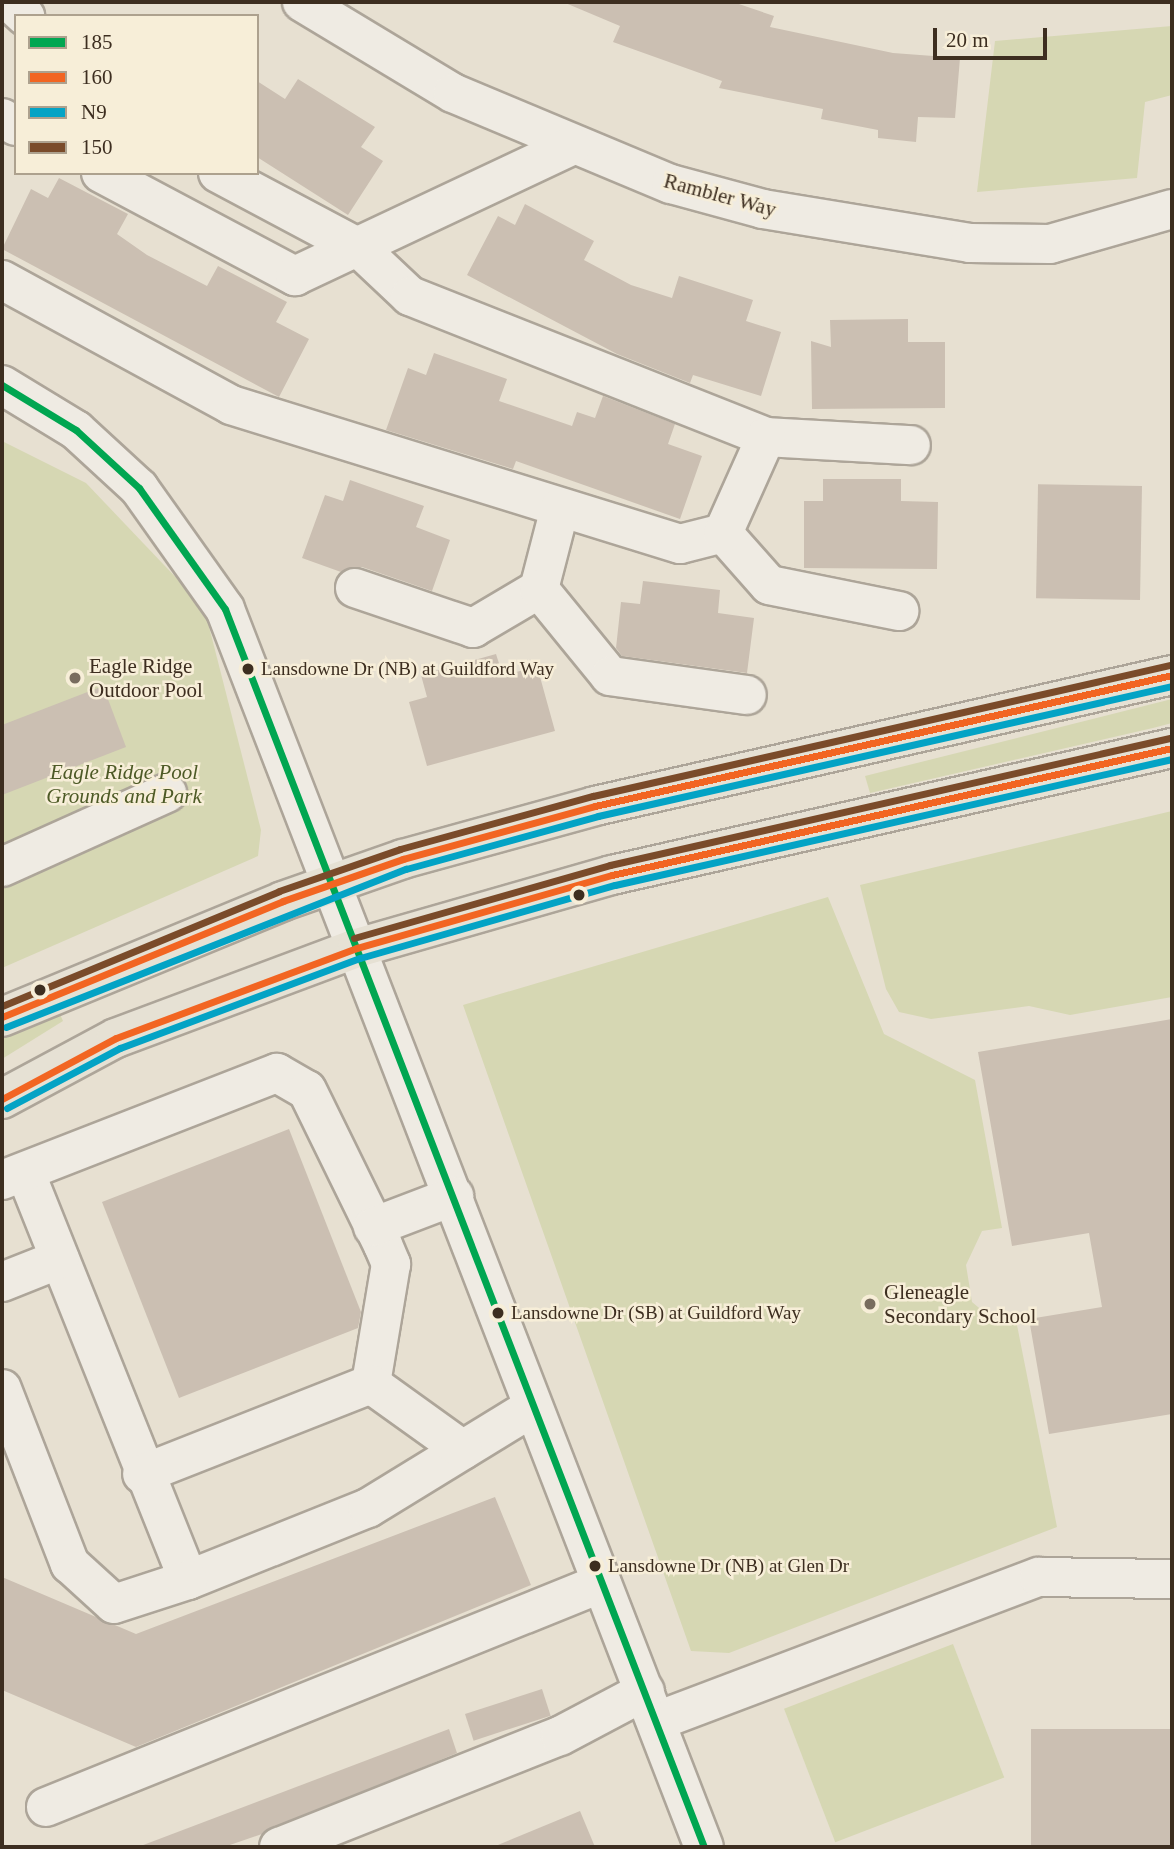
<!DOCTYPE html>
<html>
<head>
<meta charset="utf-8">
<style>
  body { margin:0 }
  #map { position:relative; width:1174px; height:1849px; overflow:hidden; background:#e7e0d1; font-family:Georgia,serif }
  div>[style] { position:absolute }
  .green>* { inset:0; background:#d6d7b3; transform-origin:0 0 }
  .building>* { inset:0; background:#cbbfb2; transform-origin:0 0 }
  .roads { filter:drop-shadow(2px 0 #ada599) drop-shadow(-2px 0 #ada599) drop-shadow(0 2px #ada599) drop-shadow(0 -2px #ada599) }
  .minor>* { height:38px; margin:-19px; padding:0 19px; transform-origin:19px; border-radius:19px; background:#efebe3 }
  .major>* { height:38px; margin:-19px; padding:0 19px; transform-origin:19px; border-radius:19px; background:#e6e1d4 }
  .bus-1>* { height:7px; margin:-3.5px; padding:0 3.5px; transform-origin:3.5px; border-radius:3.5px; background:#00a651 }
  .bus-2>* { height:7px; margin:-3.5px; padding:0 3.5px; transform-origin:3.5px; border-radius:3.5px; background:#f26522 }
  .bus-3>* { height:7px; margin:-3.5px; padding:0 3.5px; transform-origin:3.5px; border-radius:3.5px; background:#03a3c5 }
  .bus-4>* { height:7px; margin:-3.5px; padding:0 3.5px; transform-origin:3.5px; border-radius:3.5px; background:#7a4b2a }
  .dots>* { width:19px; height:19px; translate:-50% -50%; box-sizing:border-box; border:4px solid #f7eed8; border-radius:50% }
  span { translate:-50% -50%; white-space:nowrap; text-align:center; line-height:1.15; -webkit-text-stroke:5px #f7eed8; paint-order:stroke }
  .bus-label { font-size:19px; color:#3d2e20 }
  .left { translate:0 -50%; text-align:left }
  .street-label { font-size:21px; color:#3d2e20 }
  .poi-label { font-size:21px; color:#3d2e20 }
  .park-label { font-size:21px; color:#4d5a26; font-style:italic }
  .frame { position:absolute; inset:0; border:4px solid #3d2e20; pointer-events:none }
  .legend { position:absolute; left:14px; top:14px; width:245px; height:161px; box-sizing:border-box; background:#f7eed8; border:2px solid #ada18e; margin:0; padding:9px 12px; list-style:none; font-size:21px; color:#3d2e20 }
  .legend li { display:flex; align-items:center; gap:14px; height:35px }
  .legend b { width:35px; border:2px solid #ada18e }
  .scale { position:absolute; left:933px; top:28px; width:114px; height:32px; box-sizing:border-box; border:4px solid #3d2e20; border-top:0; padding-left:9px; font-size:21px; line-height:24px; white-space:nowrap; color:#3d2e20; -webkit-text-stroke:5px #f7eed8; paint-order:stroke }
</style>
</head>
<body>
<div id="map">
  <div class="green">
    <div style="clip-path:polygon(1172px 26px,1172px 95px,1145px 102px,1137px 178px,977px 192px,995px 41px)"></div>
    <div style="clip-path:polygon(2px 441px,86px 483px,204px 607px,261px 830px,258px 856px,2px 968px)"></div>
    <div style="clip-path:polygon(1172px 699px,1172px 723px,1153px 728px,870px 793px,865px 776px)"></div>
    <div style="clip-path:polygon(1172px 811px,1172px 997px,1070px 1015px,1029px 1006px,931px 1019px,899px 1012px,886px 989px,860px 885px)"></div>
    <div style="clip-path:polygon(828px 897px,884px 1034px,975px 1080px,1002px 1228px,982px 1231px,966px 1265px,972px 1302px,997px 1323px,1016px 1320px,1057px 1527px,729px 1653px,691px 1651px,463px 1005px)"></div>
    <div style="clip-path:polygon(59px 1012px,63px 1021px,2px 1059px,2px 1038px)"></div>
    <div style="left:953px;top:1644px;width:143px;height:181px;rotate:69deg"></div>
  </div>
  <div class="building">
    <div style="clip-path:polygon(563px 2px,733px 2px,774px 16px,770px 27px,893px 53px,960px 58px,955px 118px,918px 117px,916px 142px,878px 138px,878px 130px,821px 119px,823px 109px,719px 88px,722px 81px,613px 42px,620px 26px)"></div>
    <div style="clip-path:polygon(298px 79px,375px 127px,361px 147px,383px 161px,348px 215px,257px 157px,257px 81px,285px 99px)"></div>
    <div style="clip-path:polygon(59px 178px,128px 214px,117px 234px,147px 255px,207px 286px,218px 266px,287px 302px,276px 322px,309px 339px,279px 397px,2px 249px,31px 189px,48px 198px)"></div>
    <div style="clip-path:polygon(525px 204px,594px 241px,584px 260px,631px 285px,672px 298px,679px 276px,753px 300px,746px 321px,781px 332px,761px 396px,693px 375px,690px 383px,617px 354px,467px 275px,498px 216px,515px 225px)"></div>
    <div style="clip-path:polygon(908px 319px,908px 342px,945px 342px,945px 408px,812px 409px,811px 341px,831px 347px,830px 320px)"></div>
    <div style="clip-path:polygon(434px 353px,507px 379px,499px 401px,572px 426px,577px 412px,595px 418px,603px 396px,675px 424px,668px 444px,702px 456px,680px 519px,516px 461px,513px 469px,386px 430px,408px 368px,426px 375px)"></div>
    <div style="clip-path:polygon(823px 479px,901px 479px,901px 501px,938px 502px,937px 569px,804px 568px,804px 501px,823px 501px)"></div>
    <div style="clip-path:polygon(350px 480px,424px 506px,416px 527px,450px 540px,432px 591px,362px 567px,341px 572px,302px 558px,325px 495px,343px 501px)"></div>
    <div style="left:1142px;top:486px;width:114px;height:104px;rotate:91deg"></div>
    <div style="clip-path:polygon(643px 581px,720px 590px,718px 613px,754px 618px,747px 673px,622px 656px,616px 648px,621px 602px,640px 604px)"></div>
    <div style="clip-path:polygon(496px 654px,503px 676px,537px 666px,555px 731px,427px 766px,409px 702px,427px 697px,421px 675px)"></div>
    <div style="clip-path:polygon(103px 686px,126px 747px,2px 795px,2px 725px)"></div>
    <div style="clip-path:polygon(1172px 1019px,1172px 1414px,1049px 1434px,1029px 1319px,1102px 1307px,1089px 1233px,1012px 1246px,978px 1052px)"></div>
    <div style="clip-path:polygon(289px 1129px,361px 1312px,358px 1328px,179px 1398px,102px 1202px)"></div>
    <div style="clip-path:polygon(495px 1497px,531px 1585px,136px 1747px,2px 1690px,2px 1577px,136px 1634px)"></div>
    <div style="left:542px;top:1689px;width:28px;height:81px;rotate:72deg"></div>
    <div style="clip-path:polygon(449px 1729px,457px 1753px,262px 1834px,224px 1847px,138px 1847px)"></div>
    <div style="left:1031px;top:1729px;width:141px;height:118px"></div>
    <div style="clip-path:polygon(580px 1811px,595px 1847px,493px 1847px)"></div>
  </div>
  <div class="roads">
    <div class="minor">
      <div style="left:10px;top:2px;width:21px;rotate:43deg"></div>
      <div style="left:302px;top:2px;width:176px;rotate:31.1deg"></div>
      <div style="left:453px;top:93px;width:236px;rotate:22.7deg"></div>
      <div style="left:671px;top:184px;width:95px;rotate:15.2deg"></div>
      <div style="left:763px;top:209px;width:210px;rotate:9.3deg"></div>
      <div style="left:970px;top:243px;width:80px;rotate:0.7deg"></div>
      <div style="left:1050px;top:244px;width:127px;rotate:-16deg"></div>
      <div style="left:2px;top:118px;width:16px;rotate:30deg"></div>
      <div style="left:101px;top:173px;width:220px;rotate:28deg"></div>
      <div style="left:295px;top:276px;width:305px;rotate:-25.2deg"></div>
      <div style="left:218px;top:173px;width:160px;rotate:28deg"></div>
      <div style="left:359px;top:248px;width:70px;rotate:43.3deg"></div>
      <div style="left:410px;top:296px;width:383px;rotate:21.6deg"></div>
      <div style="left:766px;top:437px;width:145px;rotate:3.2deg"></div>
      <div style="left:2px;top:280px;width:261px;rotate:28.6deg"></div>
      <div style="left:231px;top:405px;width:470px;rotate:17.2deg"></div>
      <div style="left:680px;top:544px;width:44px;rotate:-14.3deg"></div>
      <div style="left:2px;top:385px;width:87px;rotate:31.3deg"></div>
      <div style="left:76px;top:430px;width:86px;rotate:42.6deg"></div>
      <div style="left:139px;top:488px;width:148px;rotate:54.6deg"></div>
      <div style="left:225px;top:609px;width:1327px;rotate:68.85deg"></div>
      <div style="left:723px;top:533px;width:69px;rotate:48.5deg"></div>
      <div style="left:769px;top:585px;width:133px;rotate:11.3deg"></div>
      <div style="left:723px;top:533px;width:105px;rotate:-65.9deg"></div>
      <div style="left:355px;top:588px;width:125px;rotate:18.7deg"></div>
      <div style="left:473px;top:628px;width:77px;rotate:-30.6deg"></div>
      <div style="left:539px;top:589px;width:84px;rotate:-75.5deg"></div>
      <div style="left:539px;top:589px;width:112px;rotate:50.8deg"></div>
      <div style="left:610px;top:676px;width:138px;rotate:7.9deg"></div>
      <div style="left:2px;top:867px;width:181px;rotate:-24.2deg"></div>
      <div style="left:26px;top:1174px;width:437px;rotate:68.2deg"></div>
      <div style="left:188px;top:1580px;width:194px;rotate:-21.8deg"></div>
      <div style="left:368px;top:1508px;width:193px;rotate:-31.5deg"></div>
      <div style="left:2px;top:1180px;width:295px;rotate:-21.3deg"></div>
      <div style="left:277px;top:1073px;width:34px;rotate:30deg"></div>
      <div style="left:307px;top:1090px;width:173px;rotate:63.9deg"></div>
      <div style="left:383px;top:1245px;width:21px;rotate:67deg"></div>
      <div style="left:391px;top:1264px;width:122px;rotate:99.5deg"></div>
      <div style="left:371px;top:1384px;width:246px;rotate:158.5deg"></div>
      <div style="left:373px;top:1227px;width:87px;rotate:-20.9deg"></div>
      <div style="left:2px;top:1282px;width:62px;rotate:-21.6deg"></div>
      <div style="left:371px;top:1384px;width:113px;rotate:35.7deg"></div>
      <div style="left:2px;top:1389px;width:188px;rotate:68.8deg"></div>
      <div style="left:70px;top:1564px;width:59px;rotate:42.3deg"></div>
      <div style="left:114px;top:1604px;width:78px;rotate:-18deg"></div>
      <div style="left:657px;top:1721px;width:408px;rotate:-20.7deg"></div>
      <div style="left:1039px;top:1577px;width:133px;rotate:0.9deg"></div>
      <div style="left:46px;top:1807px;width:599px;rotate:-21.94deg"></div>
      <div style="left:279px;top:1847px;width:302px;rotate:-21.6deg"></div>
      <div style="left:560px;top:1736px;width:96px;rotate:-27.9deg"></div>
    </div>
    <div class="major">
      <div style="left:2px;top:1017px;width:304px;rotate:-22.4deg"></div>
      <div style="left:283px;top:901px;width:127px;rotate:-19.3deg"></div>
      <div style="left:403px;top:859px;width:199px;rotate:-15.4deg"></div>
      <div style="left:595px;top:806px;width:592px;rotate:-12.79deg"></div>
      <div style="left:2px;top:1099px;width:129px;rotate:-28.2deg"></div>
      <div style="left:116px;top:1038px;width:257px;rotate:-20.5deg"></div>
      <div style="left:357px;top:948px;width:265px;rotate:-16deg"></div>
      <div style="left:612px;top:875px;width:574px;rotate:-12.78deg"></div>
    </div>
  </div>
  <div class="bus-1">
    <div style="left:2px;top:385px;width:87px;rotate:31.3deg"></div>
    <div style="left:76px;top:430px;width:86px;rotate:42.6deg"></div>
    <div style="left:139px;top:488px;width:148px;rotate:54.6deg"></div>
    <div style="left:225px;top:609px;width:1327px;rotate:68.85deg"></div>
  </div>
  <div class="bus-2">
    <div style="left:2px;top:1017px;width:304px;rotate:-22.4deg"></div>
    <div style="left:283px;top:901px;width:127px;rotate:-19.3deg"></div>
    <div style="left:403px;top:859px;width:199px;rotate:-15.4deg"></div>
    <div style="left:595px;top:806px;width:592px;rotate:-12.79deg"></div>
    <div style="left:2px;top:1099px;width:129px;rotate:-28.2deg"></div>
    <div style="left:116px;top:1038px;width:257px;rotate:-20.5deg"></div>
    <div style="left:357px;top:948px;width:265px;rotate:-16deg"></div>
    <div style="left:612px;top:875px;width:574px;rotate:-12.78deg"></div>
  </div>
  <div class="bus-3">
    <div style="left:6px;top:1027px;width:430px;rotate:-21.6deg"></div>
    <div style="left:406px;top:869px;width:199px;rotate:-15.4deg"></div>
    <div style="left:598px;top:816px;width:589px;rotate:-12.76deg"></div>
    <div style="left:7px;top:1108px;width:128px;rotate:-28deg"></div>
    <div style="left:120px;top:1048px;width:256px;rotate:-20.6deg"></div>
    <div style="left:360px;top:958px;width:265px;rotate:-16deg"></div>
    <div style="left:615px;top:885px;width:571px;rotate:-12.75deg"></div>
  </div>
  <div class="bus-4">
    <div style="left:354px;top:938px;width:266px;rotate:-15.9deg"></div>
    <div style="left:610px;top:865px;width:574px;rotate:-12.78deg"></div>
    <div style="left:2px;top:1006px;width:300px;rotate:-22.5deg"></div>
    <div style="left:279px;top:891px;width:128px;rotate:-19.1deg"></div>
    <div style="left:400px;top:849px;width:200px;rotate:-15.4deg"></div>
    <div style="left:593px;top:796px;width:592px;rotate:-12.79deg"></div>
  </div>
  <div class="dots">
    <div style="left:248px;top:669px;background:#3d2e20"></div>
    <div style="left:75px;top:678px;background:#786c5e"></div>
    <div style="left:579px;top:895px;background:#3d2e20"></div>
    <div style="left:40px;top:990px;background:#3d2e20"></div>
    <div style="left:870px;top:1304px;background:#786c5e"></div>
    <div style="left:498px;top:1313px;background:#3d2e20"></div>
    <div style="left:595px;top:1566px;background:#3d2e20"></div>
  </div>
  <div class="bus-label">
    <span class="left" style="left:261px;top:669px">Lansdowne Dr (NB) at Guildford Way</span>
    <span class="left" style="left:511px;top:1313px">Lansdowne Dr (SB) at Guildford Way</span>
    <span class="left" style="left:608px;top:1566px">Lansdowne Dr (NB) at Glen Dr</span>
  </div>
  <div class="street-label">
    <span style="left:720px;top:195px;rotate:15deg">Rambler Way</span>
  </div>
  <div class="poi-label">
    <span class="left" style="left:89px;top:678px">Eagle Ridge<br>Outdoor Pool</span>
    <span class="left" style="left:884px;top:1304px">Gleneagle<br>Secondary School</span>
  </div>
  <div class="park-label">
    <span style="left:124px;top:784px">Eagle Ridge Pool<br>Grounds and Park</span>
  </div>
  <div class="frame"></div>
  <ul class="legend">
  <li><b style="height:9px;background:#00a651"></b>185</li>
  <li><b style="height:9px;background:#f26522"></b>160</li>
  <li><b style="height:9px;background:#03a3c5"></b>N9</li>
  <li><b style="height:9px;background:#7a4b2a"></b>150</li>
  </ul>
  <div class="scale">20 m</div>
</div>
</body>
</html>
